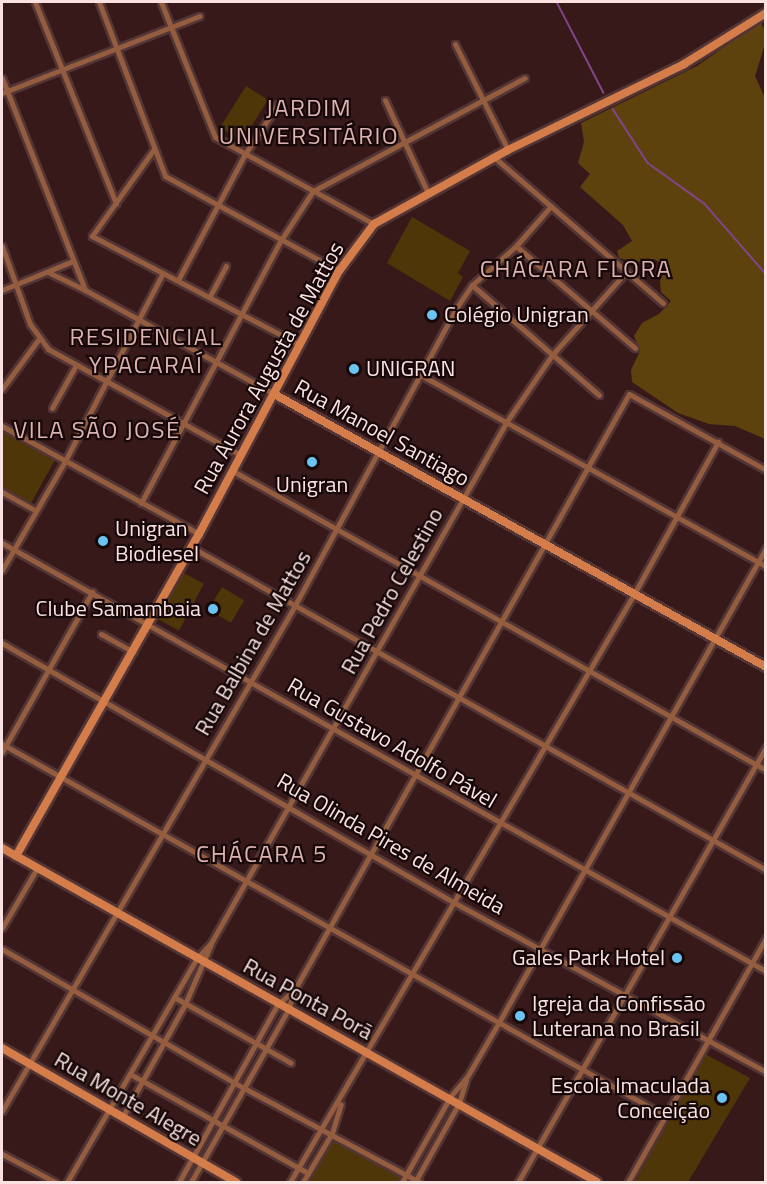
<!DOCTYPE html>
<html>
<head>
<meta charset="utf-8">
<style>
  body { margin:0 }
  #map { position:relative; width:767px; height:1184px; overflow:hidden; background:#381919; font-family:"Titillium Web",sans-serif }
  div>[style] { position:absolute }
  .green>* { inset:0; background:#4e3608; transform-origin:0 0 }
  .forest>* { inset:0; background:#5e420d }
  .stream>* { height:1.5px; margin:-0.75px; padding:0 0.75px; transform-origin:0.75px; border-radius:0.75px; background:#81458b }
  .roads { filter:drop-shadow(2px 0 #533535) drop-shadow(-2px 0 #533535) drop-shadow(0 2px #533535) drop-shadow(0 -2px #533535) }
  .street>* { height:5px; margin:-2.5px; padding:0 2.5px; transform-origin:2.5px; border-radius:2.5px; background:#945d3f }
  .secondary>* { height:8px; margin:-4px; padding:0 4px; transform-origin:4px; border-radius:4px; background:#d47d4a }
  .dots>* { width:16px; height:16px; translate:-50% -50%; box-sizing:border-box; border:3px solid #160808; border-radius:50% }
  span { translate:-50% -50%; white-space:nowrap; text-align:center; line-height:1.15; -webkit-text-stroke:4.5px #160808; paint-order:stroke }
  .poi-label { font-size:22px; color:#f9e2e1 }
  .left { translate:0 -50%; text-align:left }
  .right { translate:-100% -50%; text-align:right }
  .street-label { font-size:22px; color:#f9e2e1 }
  .neighbourhood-label { font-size:24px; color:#ddb3b1; letter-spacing:1.5px }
  .frame { position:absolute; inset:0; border:3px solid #f9e2e1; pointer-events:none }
</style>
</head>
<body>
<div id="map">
  <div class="green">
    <div style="left:246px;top:86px;width:26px;height:49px;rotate:32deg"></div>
    <div style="clip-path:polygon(412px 217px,470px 251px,458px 273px,463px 277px,450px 301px,387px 263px)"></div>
    <div style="clip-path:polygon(2px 430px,56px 458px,31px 503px,2px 487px)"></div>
    <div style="left:180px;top:571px;width:27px;height:53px;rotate:28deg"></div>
    <div style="left:222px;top:587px;width:26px;height:26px;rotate:31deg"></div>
    <div style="clip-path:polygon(705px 1054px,750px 1078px,688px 1182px,635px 1182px)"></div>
    <div style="clip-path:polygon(332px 1137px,401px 1177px,398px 1182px,305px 1182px)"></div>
  </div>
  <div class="forest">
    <div style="clip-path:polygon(760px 22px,765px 30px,765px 44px,755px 76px,766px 100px,765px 439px,735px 426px,709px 424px,678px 413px,632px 382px,631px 370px,640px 351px,634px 336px,642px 323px,659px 314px,671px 301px,661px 292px,660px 281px,666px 267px,654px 259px,637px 262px,619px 258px,617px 251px,632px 241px,623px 225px,580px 187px,590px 174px,578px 163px,584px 142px,581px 123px,697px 66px)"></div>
  </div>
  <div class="stream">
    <div style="left:557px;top:2px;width:102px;rotate:62.7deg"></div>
    <div style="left:613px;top:109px;width:64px;rotate:57.1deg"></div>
    <div style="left:648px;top:163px;width:70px;rotate:35.7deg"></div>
    <div style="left:705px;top:204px;width:93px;rotate:48.9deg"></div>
  </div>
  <div class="roads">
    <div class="street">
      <div style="left:35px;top:2px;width:217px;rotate:68.1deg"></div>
      <div style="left:99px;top:2px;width:186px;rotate:69.2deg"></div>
      <div style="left:165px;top:176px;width:198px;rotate:28.6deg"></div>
      <div style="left:161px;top:2px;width:145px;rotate:68.2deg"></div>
      <div style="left:215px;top:137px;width:181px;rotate:28.7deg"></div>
      <div style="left:455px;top:44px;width:119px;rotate:63.4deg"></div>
      <div style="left:2px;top:78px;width:228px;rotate:68.6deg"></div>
      <div style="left:85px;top:290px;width:216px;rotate:28.8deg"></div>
      <div style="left:2px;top:93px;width:212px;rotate:-21.3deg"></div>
      <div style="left:385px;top:100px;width:102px;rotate:65.2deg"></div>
      <div style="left:154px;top:149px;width:107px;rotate:125.5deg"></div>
      <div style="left:92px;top:236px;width:233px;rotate:27.6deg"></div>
      <div style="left:495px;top:158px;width:222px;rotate:40.8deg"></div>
      <div style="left:2px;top:246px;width:83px;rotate:70.3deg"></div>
      <div style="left:30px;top:324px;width:31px;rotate:54deg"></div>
      <div style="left:48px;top:349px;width:220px;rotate:28.8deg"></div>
      <div style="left:516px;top:246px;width:157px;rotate:40.6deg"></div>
      <div style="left:50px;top:273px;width:39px;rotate:26deg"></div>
      <div style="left:178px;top:280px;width:143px;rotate:-62deg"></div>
      <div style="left:245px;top:154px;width:60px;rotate:-56.6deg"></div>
      <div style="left:472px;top:285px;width:168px;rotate:40.9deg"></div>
      <div style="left:2px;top:290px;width:77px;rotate:-22.2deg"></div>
      <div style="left:210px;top:296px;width:34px;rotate:-62deg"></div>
      <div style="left:419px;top:374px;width:397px;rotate:29deg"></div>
      <div style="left:2px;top:389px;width:61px;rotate:-53.7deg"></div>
      <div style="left:52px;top:408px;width:49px;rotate:-60.8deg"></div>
      <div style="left:2px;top:426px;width:225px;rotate:28.7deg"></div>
      <div style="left:233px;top:471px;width:611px;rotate:29.29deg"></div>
      <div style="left:2px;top:492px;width:39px;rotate:29deg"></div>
      <div style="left:141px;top:503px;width:298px;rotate:-62deg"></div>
      <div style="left:281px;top:240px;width:59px;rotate:-56.9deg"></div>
      <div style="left:313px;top:191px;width:240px;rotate:-28.1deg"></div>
      <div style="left:2px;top:543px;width:876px;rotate:29.26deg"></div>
      <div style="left:191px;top:547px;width:660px;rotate:29.32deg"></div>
      <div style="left:2px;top:570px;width:126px;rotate:-60deg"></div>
      <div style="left:65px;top:461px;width:212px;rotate:-62.5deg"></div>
      <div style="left:101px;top:634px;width:37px;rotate:29deg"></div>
      <div style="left:2px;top:643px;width:522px;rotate:29.85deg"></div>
      <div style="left:455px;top:903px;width:354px;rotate:28.5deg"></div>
      <div style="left:2px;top:744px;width:759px;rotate:29.27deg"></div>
      <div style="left:2px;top:752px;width:184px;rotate:-60.6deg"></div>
      <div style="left:2px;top:928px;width:69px;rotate:-59.7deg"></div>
      <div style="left:2px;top:949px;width:279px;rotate:29.9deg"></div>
      <div style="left:244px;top:1088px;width:199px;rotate:28.2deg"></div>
      <div style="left:174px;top:997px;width:134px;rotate:29.4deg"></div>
      <div style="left:130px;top:1074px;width:204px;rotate:29.1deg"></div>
      <div style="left:2px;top:1111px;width:582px;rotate:-59.91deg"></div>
      <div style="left:294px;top:607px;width:338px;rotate:-61.5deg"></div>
      <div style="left:455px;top:310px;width:30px;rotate:-56deg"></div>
      <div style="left:472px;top:285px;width:59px;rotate:-41.6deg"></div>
      <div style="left:516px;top:246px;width:53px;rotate:-48.8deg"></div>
      <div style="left:123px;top:1116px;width:128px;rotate:-61deg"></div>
      <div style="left:185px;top:1004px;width:65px;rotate:-66.6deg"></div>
      <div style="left:2px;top:1154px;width:60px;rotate:27.8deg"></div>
      <div style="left:67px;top:1182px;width:259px;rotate:-59.9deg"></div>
      <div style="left:197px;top:958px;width:21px;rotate:-47deg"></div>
      <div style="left:211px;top:943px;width:600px;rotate:-60.44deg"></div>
      <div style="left:507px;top:421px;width:80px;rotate:-55.7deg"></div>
      <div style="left:552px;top:355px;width:111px;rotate:-48.3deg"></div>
      <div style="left:179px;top:1182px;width:202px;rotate:-61deg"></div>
      <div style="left:277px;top:1005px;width:23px;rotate:-41deg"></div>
      <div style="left:191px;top:1182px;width:197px;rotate:-60.6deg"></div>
      <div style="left:288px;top:1010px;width:22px;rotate:-72deg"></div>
      <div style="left:295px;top:989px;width:682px;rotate:-60.69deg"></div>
      <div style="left:629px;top:394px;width:157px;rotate:29deg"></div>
      <div style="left:290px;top:1182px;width:681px;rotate:-59.67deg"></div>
      <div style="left:634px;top:594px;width:174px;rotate:-61.1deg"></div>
      <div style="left:303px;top:1182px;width:57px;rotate:-59.4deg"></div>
      <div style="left:332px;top:1133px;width:30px;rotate:-73deg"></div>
      <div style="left:402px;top:1182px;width:98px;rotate:-60.5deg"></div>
      <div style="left:450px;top:1097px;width:26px;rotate:-50deg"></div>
      <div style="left:467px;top:1077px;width:64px;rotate:-59.8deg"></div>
      <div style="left:499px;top:1022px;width:544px;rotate:-60.61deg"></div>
      <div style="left:415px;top:1182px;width:90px;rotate:-60.9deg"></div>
      <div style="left:459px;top:1103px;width:24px;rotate:-73deg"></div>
      <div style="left:518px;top:1182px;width:501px;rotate:-60.31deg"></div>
      <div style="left:628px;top:1182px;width:280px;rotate:-60.5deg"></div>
    </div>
    <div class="secondary">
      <div style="left:274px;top:394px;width:563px;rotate:29.02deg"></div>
      <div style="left:2px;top:848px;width:682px;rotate:29.31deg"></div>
      <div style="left:16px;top:856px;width:370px;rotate:-60.4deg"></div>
      <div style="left:199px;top:534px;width:298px;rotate:-62deg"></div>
      <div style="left:339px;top:271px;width:59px;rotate:-53.3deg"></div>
      <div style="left:374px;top:224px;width:153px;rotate:-28.9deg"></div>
      <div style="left:508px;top:150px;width:196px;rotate:-26deg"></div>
      <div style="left:684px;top:64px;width:97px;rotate:-31.9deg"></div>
      <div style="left:2px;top:1048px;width:270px;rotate:29.8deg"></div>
    </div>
  </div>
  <div class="dots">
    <div style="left:432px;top:315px;background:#6bc3f2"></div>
    <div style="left:354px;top:369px;background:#6bc3f2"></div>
    <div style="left:312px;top:462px;background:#6bc3f2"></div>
    <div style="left:103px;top:541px;background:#6bc3f2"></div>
    <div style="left:213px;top:609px;background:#6bc3f2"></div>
    <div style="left:677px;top:958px;background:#6bc3f2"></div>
    <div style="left:520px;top:1016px;background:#6bc3f2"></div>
    <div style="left:722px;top:1098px;background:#6bc3f2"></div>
  </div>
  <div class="poi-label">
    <span class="left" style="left:444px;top:315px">Colégio Unigran</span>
    <span class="left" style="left:366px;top:369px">UNIGRAN</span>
    <span style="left:312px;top:485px">Unigran</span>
    <span class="left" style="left:115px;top:541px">Unigran<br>Biodiesel</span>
    <span class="right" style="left:201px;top:609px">Clube Samambaia</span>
    <span class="right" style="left:665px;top:958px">Gales Park Hotel</span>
    <span class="left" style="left:532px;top:1016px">Igreja da Confissão<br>Luterana no Brasil</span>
    <span class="right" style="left:710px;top:1098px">Escola Imaculada<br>Conceição</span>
  </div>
  <div class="street-label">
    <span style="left:269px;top:368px;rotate:-61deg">Rua Aurora Augusta de Mattos</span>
    <span style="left:382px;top:433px;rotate:29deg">Rua Manoel Santiago</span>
    <span style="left:392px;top:591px;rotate:-61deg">Rua Pedro Celestino</span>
    <span style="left:253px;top:643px;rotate:-60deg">Rua Balbina de Mattos</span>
    <span style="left:392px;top:743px;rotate:30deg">Rua Gustavo Adolfo Pável</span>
    <span style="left:391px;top:844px;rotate:30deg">Rua Olinda Pires de Almeida</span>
    <span style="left:308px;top:999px;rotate:29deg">Rua Ponta Porã</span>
    <span style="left:128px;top:1099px;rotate:30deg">Rua Monte Alegre</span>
  </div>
  <div class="neighbourhood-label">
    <span style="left:309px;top:122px">JARDIM<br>UNIVERSITÁRIO</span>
    <span style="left:576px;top:269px">CHÁCARA FLORA</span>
    <span style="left:146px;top:351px">RESIDENCIAL<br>YPACARAÍ</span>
    <span style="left:97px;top:430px">VILA SÃO JOSÉ</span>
    <span style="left:262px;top:854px">CHÁCARA 5</span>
  </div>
  <div class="frame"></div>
</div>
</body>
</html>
